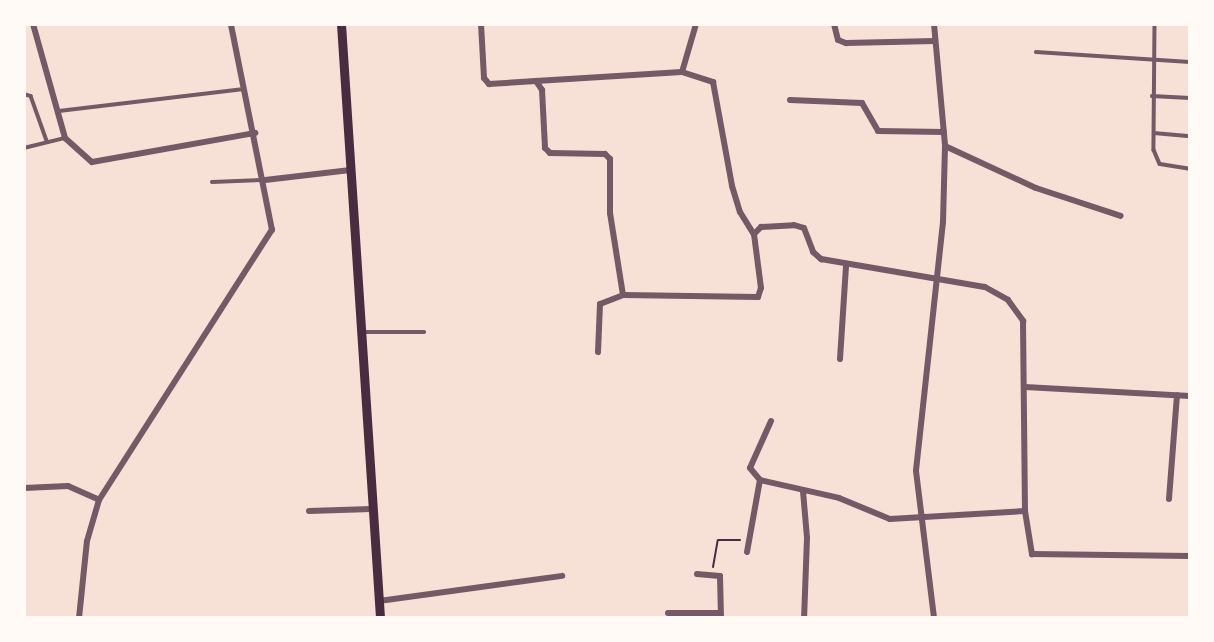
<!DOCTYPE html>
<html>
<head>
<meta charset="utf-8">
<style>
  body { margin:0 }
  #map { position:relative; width:1214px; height:642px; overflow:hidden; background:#f7e1d7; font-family:"Fira Sans Condensed",sans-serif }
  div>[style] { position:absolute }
  .path>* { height:2px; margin:-1px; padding:0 1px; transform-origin:1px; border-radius:1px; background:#4a2c40 }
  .service>* { height:3.5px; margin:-1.75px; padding:0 1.75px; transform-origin:1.75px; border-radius:1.75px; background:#755966 }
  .minor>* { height:6px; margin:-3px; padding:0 3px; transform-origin:3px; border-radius:3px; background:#755966 }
  .secondary>* { height:9px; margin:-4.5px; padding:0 4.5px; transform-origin:4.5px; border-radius:4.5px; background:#4a2c40 }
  span { translate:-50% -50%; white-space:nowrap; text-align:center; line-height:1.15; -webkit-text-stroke:6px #fffaf5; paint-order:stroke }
  .frame { position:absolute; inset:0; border:26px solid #fffaf5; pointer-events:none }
</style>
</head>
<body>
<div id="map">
  <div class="path">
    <div style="left:713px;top:567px;width:27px;rotate:-80deg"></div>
    <div style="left:718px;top:540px;width:22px"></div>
  </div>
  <div class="service">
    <div style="left:1155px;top:24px;width:126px;rotate:90.5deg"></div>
    <div style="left:1154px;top:150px;width:15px;rotate:67deg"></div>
    <div style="left:1160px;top:164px;width:30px;rotate:9deg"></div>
    <div style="left:1036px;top:52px;width:154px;rotate:3.7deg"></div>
    <div style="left:24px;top:94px;width:7px;rotate:16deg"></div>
    <div style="left:31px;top:96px;width:48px;rotate:70.4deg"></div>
    <div style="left:1152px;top:96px;width:38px;rotate:3deg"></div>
    <div style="left:59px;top:111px;width:186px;rotate:-6.8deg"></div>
    <div style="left:1154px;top:133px;width:36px;rotate:5deg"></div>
    <div style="left:24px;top:148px;width:42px;rotate:-13.7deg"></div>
    <div style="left:212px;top:182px;width:50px;rotate:-2.3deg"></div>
    <div style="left:361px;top:332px;width:63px"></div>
  </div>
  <div class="minor">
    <div style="left:33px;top:24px;width:118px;rotate:74.3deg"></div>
    <div style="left:65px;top:138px;width:36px;rotate:42deg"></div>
    <div style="left:92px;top:162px;width:166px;rotate:-10.1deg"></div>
    <div style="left:481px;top:24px;width:54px;rotate:86.8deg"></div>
    <div style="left:484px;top:78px;width:8px;rotate:50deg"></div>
    <div style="left:489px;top:84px;width:47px;rotate:-3.7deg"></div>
    <div style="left:536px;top:81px;width:11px;rotate:56deg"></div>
    <div style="left:542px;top:90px;width:58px;rotate:87deg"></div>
    <div style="left:545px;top:148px;width:7px;rotate:45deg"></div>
    <div style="left:550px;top:153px;width:55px;rotate:1deg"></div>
    <div style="left:605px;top:154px;width:7px;rotate:45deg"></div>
    <div style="left:610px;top:159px;width:54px;rotate:90deg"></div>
    <div style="left:610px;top:213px;width:83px;rotate:81deg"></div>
    <div style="left:623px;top:295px;width:135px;rotate:0.8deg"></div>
    <div style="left:758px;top:297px;width:9px;rotate:-72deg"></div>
    <div style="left:761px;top:288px;width:54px;rotate:-97.4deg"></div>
    <div style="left:754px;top:234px;width:10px;rotate:-45deg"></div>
    <div style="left:761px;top:227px;width:33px;rotate:-3deg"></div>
    <div style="left:794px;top:225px;width:10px;rotate:17deg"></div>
    <div style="left:804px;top:228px;width:26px;rotate:69deg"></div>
    <div style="left:813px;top:252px;width:11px;rotate:41deg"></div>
    <div style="left:821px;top:259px;width:166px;rotate:9.7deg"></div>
    <div style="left:985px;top:287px;width:26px;rotate:29deg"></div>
    <div style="left:1008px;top:300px;width:26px;rotate:54deg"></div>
    <div style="left:1023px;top:321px;width:190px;rotate:89.4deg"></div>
    <div style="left:1025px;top:511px;width:44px;rotate:80.8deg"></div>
    <div style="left:1032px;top:554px;width:158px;rotate:0.7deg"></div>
    <div style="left:834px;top:24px;width:16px;rotate:76deg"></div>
    <div style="left:838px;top:40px;width:9px;rotate:21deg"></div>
    <div style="left:846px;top:43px;width:89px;rotate:-1.3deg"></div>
    <div style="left:934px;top:24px;width:122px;rotate:84.8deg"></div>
    <div style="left:945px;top:146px;width:76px;rotate:91.5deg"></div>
    <div style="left:943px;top:222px;width:250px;rotate:96.2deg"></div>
    <div style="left:916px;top:471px;width:148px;rotate:83deg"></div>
    <div style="left:682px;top:72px;width:50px;rotate:-73.7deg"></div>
    <div style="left:536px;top:81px;width:146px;rotate:-3.5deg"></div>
    <div style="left:682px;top:72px;width:33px;rotate:18deg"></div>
    <div style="left:713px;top:82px;width:106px;rotate:79.6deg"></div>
    <div style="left:732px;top:186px;width:27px;rotate:73deg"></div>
    <div style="left:740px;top:212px;width:26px;rotate:58deg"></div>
    <div style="left:790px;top:100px;width:72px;rotate:2.4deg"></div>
    <div style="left:862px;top:103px;width:32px;rotate:60deg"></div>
    <div style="left:878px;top:131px;width:66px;rotate:0.9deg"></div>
    <div style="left:945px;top:146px;width:100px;rotate:24.8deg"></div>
    <div style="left:1036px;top:188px;width:89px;rotate:18.2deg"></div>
    <div style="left:265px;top:180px;width:86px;rotate:-6.7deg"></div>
    <div style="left:598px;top:352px;width:48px;rotate:-87.6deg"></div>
    <div style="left:600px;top:304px;width:25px;rotate:-21deg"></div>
    <div style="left:840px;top:359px;width:94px;rotate:-86.3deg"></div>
    <div style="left:1025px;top:387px;width:165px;rotate:3.1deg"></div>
    <div style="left:771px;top:421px;width:51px;rotate:114.1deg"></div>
    <div style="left:750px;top:468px;width:16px;rotate:50deg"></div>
    <div style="left:760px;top:480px;width:81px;rotate:12.8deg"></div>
    <div style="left:839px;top:498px;width:55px;rotate:22.4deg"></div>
    <div style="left:890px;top:519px;width:135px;rotate:-3.4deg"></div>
    <div style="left:24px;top:488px;width:44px;rotate:-2.6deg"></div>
    <div style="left:68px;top:486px;width:34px;rotate:24deg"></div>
    <div style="left:803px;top:491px;width:47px;rotate:85.1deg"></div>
    <div style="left:807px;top:538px;width:80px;rotate:92.1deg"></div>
    <div style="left:1169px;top:499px;width:104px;rotate:-85.6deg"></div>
    <div style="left:309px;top:511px;width:62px;rotate:-1.8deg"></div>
    <div style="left:747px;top:552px;width:73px;rotate:-79.8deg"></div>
    <div style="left:697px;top:574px;width:23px;rotate:5deg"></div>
    <div style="left:720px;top:576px;width:42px;rotate:88.6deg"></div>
    <div style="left:379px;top:601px;width:185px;rotate:-7.8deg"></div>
    <div style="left:668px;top:613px;width:52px"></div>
    <div style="left:79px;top:618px;width:77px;rotate:-84.1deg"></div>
    <div style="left:87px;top:541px;width:43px;rotate:-73.7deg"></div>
    <div style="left:99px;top:500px;width:321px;rotate:-57.4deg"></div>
    <div style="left:272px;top:230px;width:210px;rotate:-101.3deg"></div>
  </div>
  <div class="secondary">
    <div style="left:341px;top:24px;width:595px;rotate:86.24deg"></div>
  </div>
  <div class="frame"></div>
</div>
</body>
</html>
